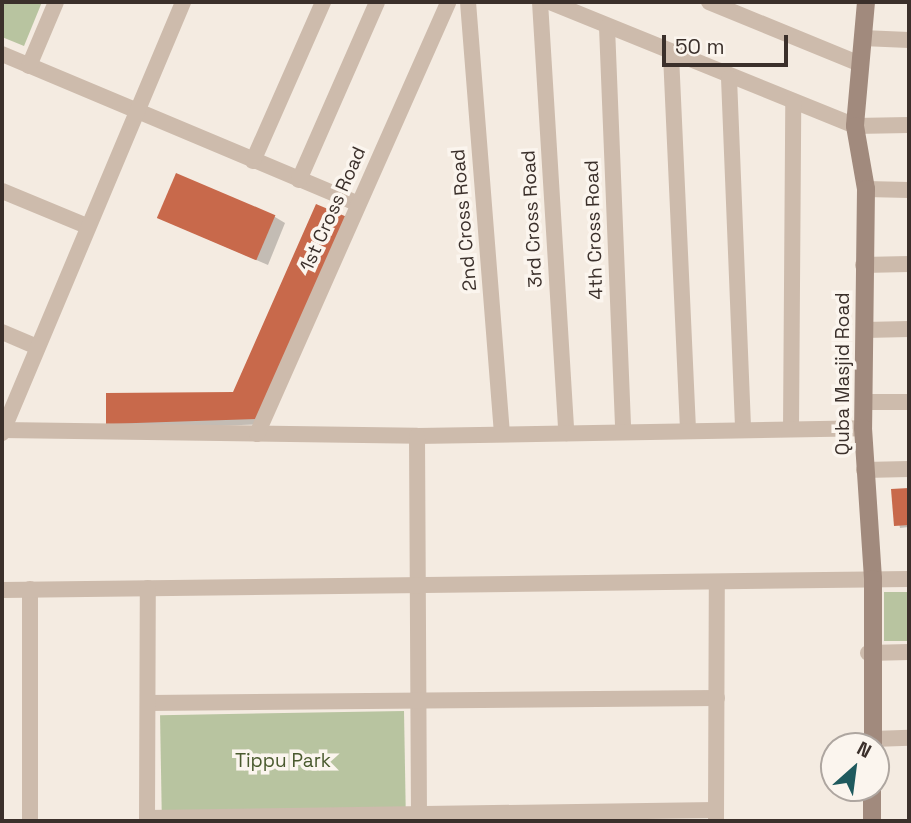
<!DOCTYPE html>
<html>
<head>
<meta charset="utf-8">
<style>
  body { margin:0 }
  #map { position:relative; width:911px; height:823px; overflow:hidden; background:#f4ebe1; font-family:"Space Grotesk",sans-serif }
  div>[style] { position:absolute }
  .green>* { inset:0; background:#b8c4a0; transform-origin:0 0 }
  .shadow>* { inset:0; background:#0003 }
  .building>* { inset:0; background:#c8694b; transform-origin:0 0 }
  .street>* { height:16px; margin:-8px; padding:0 8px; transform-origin:8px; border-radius:8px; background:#cdbbac }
  .secondary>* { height:18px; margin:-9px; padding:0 9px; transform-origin:9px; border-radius:9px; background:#a18a7d }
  span { translate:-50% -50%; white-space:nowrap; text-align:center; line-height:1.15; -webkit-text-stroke:7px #fbf5ee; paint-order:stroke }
  .street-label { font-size:19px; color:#3b302b }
  .park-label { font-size:19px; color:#4a5a2e }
  .frame { position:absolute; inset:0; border:4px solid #3b302b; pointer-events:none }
  .north { position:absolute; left:820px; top:732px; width:70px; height:70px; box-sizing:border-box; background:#fbf5ee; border:2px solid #aea6a0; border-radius:50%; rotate:28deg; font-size:19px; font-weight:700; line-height:28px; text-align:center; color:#3b302b }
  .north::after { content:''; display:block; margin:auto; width:24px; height:32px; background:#1f5a5e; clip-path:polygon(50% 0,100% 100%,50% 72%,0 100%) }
  .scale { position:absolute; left:662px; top:35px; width:126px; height:32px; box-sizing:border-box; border:4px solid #3b302b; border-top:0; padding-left:9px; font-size:21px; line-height:24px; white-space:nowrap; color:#3b302b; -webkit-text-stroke:5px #fbf5ee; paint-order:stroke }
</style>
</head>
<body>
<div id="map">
  <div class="green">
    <div style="clip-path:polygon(2px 2px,42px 2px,24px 46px,2px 37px)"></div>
    <div style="left:884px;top:592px;width:25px;height:49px"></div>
    <div style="left:404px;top:711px;width:98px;height:244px;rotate:89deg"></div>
  </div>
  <div class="shadow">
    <div style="clip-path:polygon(275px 217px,285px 223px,268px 265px,159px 218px)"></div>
    <div style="clip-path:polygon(234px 393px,269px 424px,118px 429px,108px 423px)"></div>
    <div style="clip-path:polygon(909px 490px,909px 527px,900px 528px,893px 491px)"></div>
  </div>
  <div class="building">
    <div style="left:176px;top:173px;width:108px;height:49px;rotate:23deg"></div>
    <div style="clip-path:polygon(316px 204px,347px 217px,259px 419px,106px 424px,106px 393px,233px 392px)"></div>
    <div style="clip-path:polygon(909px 488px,909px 525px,894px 526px,891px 489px)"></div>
  </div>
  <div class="street">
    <div style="left:468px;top:2px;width:433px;rotate:85.5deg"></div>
    <div style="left:540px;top:2px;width:432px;rotate:86.5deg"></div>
    <div style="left:550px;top:2px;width:329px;rotate:22.1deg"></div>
    <div style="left:855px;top:126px;width:54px;rotate:-1.1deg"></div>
    <div style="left:709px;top:2px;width:163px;rotate:22.3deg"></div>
    <div style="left:607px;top:27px;width:405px;rotate:87.7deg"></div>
    <div style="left:862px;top:38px;width:47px;rotate:2.4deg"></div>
    <div style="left:2px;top:54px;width:386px;rotate:22.8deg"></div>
    <div style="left:671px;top:55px;width:376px;rotate:87.4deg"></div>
    <div style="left:29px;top:66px;width:69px;rotate:-67.1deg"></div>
    <div style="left:729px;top:78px;width:352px;rotate:87.7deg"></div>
    <div style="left:253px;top:161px;width:174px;rotate:-66.2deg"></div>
    <div style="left:299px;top:180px;width:194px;rotate:-66.3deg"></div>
    <div style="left:866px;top:189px;width:43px;rotate:1.3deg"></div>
    <div style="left:2px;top:191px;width:92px;rotate:22.4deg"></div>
    <div style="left:863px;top:265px;width:46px;rotate:-1.2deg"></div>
    <div style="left:865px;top:330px;width:44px;rotate:-1.3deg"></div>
    <div style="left:2px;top:332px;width:36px;rotate:23deg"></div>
    <div style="left:864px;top:402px;width:45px"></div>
    <div style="left:791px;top:429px;width:327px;rotate:-89.6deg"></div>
    <div style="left:2px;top:430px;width:415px;rotate:0.8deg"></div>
    <div style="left:417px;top:436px;width:446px;rotate:-1deg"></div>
    <div style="left:2px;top:433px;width:467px;rotate:-67.2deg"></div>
    <div style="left:257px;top:434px;width:472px;rotate:-66.1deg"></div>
    <div style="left:417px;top:436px;width:385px;rotate:89.7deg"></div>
    <div style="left:864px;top:470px;width:45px;rotate:-1.3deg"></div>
    <div style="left:30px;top:589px;width:232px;rotate:90deg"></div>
    <div style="left:2px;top:590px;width:907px;rotate:-0.69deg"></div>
    <div style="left:868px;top:653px;width:41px;rotate:-1.4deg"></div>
    <div style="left:148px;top:703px;width:569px;rotate:-0.5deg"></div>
    <div style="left:873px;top:739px;width:36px;rotate:-2deg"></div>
    <div style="left:147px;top:818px;width:569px;rotate:-0.81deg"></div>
    <div style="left:716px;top:819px;width:236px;rotate:-89.8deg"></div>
    <div style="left:147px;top:821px;width:233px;rotate:-89.8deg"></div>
  </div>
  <div class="secondary">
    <div style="left:866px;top:2px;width:124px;rotate:95.1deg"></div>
    <div style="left:855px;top:126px;width:64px;rotate:80.1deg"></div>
    <div style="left:866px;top:189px;width:239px;rotate:90.7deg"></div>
    <div style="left:863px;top:428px;width:151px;rotate:86.2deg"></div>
    <div style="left:873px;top:579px;width:167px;rotate:90deg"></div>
    <div style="left:872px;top:821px;width:33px;rotate:-90deg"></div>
  </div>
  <div class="street-label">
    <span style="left:333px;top:209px;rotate:-66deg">1st Cross Road</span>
    <span style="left:532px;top:219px;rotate:-93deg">3rd Cross Road</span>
    <span style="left:464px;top:220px;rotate:-95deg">2nd Cross Road</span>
    <span style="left:594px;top:230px;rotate:-92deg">4th Cross Road</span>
    <span style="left:843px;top:374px;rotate:-90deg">Quba Masjid Road</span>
  </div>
  <div class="park-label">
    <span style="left:283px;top:761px">Tippu Park</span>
  </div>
  <div class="frame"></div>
  <div class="north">N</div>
  <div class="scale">50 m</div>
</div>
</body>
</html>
